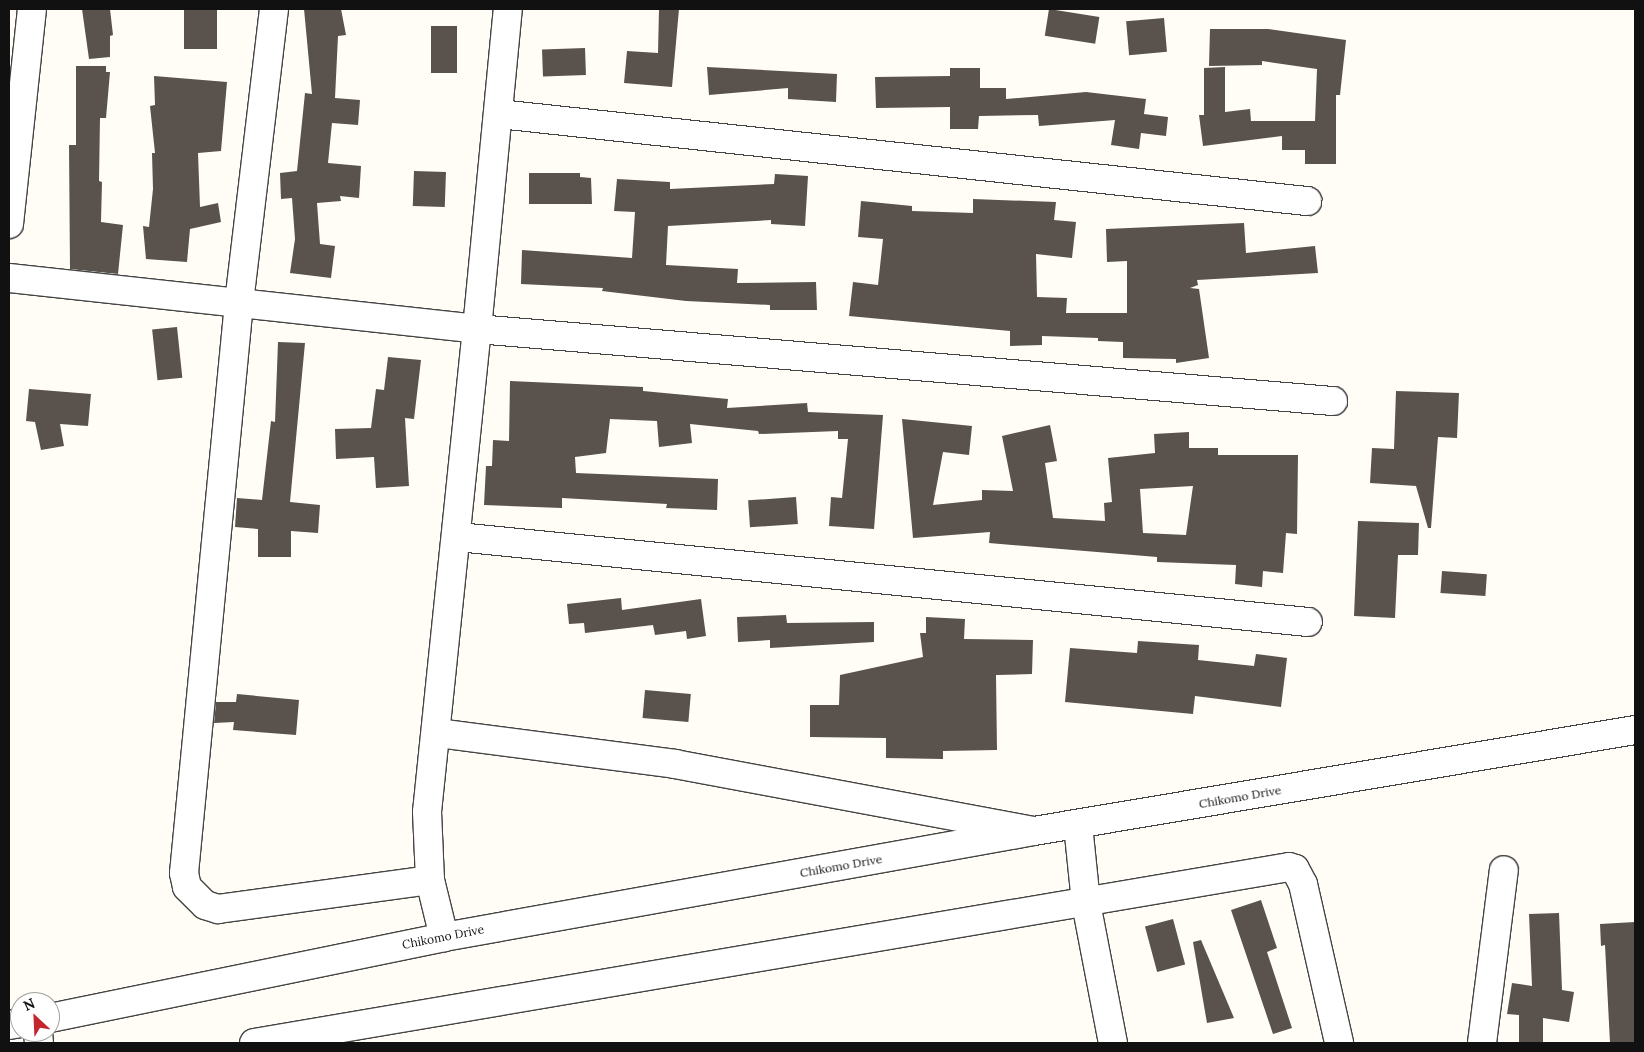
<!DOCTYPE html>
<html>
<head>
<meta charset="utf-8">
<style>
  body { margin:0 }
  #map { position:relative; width:1644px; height:1052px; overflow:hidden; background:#fffdf5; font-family:Lora,serif }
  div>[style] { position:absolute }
  .building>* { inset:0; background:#5a524d; transform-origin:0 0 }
  .roads { filter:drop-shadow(1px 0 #444) drop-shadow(-1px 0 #444) drop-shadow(0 1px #444) drop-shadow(0 -1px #444) }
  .minor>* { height:28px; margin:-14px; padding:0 14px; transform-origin:14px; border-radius:14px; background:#fff }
  .tertiary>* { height:28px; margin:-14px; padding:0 14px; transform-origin:14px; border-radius:14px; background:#fff }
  span { translate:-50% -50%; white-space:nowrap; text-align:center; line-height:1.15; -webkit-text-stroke:5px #fff; paint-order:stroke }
  .street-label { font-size:12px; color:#111 }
  .frame { position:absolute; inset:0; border:10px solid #111; pointer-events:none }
  .north { position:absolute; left:10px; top:992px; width:50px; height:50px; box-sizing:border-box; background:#fff; border:1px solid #a0a0a0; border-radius:50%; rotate:335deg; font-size:14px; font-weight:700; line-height:20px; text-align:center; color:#111 }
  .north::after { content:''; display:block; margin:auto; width:18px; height:22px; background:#c4262e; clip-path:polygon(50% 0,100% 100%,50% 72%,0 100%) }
</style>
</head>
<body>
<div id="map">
  <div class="building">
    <div style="clip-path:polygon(82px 9px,110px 9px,113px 35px,110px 36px,110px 57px,89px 59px)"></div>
    <div style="left:184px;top:9px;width:33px;height:40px"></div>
    <div style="clip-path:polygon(304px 9px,341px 9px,346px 35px,338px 36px,335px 98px,360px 100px,358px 125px,332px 123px,328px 163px,361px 166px,359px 198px,340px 196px,341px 201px,317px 203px,320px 244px,335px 246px,331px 278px,290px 273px,295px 239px,292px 198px,281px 199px,280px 173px,297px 171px,305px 93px,312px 94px)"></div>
    <div style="clip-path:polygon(659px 9px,679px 9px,672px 87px,624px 83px,627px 51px,658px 53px)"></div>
    <div style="left:1049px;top:9px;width:51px;height:27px;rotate:9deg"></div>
    <div style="left:1164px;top:18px;width:34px;height:38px;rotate:85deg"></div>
    <div style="left:431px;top:26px;width:26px;height:47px"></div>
    <div style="clip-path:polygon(1210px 29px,1268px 29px,1346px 40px,1340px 95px,1336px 95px,1336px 164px,1305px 164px,1305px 150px,1282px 150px,1282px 136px,1203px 146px,1199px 115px,1204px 115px,1204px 68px,1225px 67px,1225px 112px,1250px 109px,1251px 121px,1315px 121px,1317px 69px,1262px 61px,1262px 65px,1209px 66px)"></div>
    <div style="left:585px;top:48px;width:27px;height:43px;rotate:88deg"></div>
    <div style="clip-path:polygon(76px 66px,106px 66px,106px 72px,110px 72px,106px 118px,100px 118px,99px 181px,102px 182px,101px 222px,123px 225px,118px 274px,70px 269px,69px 145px,76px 145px)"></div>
    <div style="clip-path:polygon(707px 67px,837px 74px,836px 102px,788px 99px,788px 88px,709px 95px)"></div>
    <div style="clip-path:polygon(950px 68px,980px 68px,980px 88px,1006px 88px,1006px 99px,1086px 92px,1146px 99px,1144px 114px,1168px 117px,1166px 136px,1141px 133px,1139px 149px,1111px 145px,1115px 120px,1039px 126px,1038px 115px,979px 116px,978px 129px,950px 129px,950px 107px,876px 108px,875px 77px,950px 76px)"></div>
    <div style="clip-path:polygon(154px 76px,227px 82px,221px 151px,198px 153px,200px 207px,218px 203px,221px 222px,190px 229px,187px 262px,146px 259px,143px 226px,149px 227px,153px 189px,152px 153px,155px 153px,150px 106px,155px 105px)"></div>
    <div style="left:414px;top:171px;width:32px;height:35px;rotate:2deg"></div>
    <div style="clip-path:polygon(529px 173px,580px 173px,580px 177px,591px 178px,592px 204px,529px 204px)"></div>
    <div style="clip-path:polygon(775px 174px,808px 176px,805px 226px,771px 224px,771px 220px,668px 226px,666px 265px,738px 269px,737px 283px,816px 282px,817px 310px,770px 310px,770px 305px,686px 301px,602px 291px,603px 288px,521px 284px,522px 250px,632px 258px,635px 212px,614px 211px,617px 179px,670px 182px,670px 189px,774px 184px)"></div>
    <div style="clip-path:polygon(973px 199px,1056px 202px,1054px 220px,1076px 222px,1072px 258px,1036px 254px,1037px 297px,1067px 298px,1066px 313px,1127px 313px,1127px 261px,1107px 262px,1106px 229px,1244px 223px,1246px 253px,1315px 246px,1318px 273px,1197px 280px,1198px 285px,1190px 288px,1199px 289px,1209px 358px,1176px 363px,1176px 359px,1123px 358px,1123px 342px,1098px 341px,1098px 338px,1042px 336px,1042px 345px,1010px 346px,1010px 331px,849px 316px,853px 282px,878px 285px,883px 239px,858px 237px,861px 201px,912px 206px,912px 211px,973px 213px)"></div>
    <div style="left:177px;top:327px;width:51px;height:25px;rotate:84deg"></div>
    <div style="clip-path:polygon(278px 342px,305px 343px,290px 502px,320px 505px,318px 533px,291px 531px,291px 557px,258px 557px,258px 529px,235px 527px,237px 498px,262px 500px,271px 421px,275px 422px)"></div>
    <div style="clip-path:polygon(388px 357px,421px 360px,414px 419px,405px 418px,409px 486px,376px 488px,374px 457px,336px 459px,335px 429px,371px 428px,376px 389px,384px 390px)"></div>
    <div style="clip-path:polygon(510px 381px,643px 387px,643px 391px,728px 399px,727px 408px,807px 403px,808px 412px,883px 415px,874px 529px,829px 526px,831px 497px,842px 498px,848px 439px,838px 439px,838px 431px,759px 434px,758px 431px,690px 424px,692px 443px,659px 447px,657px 421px,610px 419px,606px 453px,575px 457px,576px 473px,718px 479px,717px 510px,666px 508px,667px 504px,562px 498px,562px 508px,484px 505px,486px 466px,492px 466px,493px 440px,509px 441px)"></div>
    <div style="clip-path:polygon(29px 389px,91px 394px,88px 426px,60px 424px,64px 446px,41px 450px,35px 422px,26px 421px)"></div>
    <div style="clip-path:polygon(1396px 391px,1459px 393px,1457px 438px,1438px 437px,1431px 528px,1428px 528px,1416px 486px,1370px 483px,1372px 448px,1394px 449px)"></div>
    <div style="clip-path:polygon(evenodd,902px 419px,972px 426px,969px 455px,943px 452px,933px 505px,982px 500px,982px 490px,1013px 491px,1002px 436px,1050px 425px,1057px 461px,1045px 463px,1053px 518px,1105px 521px,1104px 503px,1112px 502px,1108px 458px,1155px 453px,1154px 434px,1189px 432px,1189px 448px,1218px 448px,1218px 455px,1298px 455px,1297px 534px,1286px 533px,1283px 573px,1263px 571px,1262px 587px,1235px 584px,1236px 565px,1157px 562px,1157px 557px,989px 543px,990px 532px,913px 538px,902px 419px,1193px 486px,1186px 535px,1143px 533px,1140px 489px,1193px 486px)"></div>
    <div style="left:796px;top:497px;width:27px;height:48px;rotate:86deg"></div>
    <div style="clip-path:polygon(1358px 521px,1419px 523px,1418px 555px,1398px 555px,1395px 618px,1354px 616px)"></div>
    <div style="left:1442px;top:571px;width:45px;height:22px;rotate:4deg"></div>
    <div style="clip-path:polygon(621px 598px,622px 610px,701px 599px,706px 636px,687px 639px,686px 631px,655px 635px,653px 625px,585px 633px,584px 623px,569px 624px,567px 604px)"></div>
    <div style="clip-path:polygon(786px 615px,787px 623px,874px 622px,874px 642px,770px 648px,770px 640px,738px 642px,737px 617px)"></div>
    <div style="clip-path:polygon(926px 617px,965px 619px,964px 639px,1033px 640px,1032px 674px,996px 675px,997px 750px,943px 751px,943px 759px,886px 758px,886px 738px,810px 737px,810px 705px,839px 705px,840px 675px,923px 657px,920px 633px,926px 633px)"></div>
    <div style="clip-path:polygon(1138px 641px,1199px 645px,1198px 660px,1254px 666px,1256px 654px,1287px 658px,1281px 707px,1195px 696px,1193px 714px,1065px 702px,1070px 648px,1137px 653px)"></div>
    <div style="left:645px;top:690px;width:46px;height:28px;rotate:5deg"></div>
    <div style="clip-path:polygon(237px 694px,299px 700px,296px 735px,233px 730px,234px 722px,214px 723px,216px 702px,236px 702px)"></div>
    <div style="clip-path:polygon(1261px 900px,1277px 948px,1267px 952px,1292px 1028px,1273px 1034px,1231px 910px)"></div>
    <div style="clip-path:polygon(1559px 913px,1562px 990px,1574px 992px,1569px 1022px,1543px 1018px,1543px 1043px,1519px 1043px,1519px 1015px,1507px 1014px,1512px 983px,1532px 986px,1529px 914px)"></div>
    <div style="left:1173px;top:919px;width:47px;height:29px;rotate:75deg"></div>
    <div style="clip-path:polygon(1635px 922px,1635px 1043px,1610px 1043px,1605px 945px,1601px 946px,1600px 924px)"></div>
    <div style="clip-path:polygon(1201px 940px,1234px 1018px,1207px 1023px,1193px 942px)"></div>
  </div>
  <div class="roads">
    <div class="minor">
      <div style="left:274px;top:9px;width:296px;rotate:96.8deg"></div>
      <div style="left:239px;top:303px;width:573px;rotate:95.51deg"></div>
      <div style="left:184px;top:873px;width:14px;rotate:78deg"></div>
      <div style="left:187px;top:887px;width:25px;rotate:45deg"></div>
      <div style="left:205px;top:905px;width:14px;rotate:17deg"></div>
      <div style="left:218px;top:909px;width:214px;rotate:-7.8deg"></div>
      <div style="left:430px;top:880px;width:68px;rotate:-92.5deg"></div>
      <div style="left:427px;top:812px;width:486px;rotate:-84.1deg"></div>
      <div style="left:477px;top:329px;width:859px;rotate:4.81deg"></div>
      <div style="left:499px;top:114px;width:813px;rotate:6.15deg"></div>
      <div style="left:9px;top:224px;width:216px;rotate:-83.9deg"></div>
      <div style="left:9px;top:278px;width:471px;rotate:6.2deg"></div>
      <div style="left:477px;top:329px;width:321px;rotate:-84.5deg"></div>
      <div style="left:458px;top:537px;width:854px;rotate:5.71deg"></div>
      <div style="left:437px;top:733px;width:240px;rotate:7.4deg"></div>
      <div style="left:675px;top:764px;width:363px;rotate:10.6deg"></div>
      <div style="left:430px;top:880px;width:59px;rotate:76.2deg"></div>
      <div style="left:38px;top:1032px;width:11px;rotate:85deg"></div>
      <div style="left:254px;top:1043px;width:1050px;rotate:-9.65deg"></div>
      <div style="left:1289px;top:867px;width:6px;rotate:18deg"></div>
      <div style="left:1295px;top:869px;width:17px;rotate:62deg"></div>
      <div style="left:1303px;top:884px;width:163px;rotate:77.2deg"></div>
      <div style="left:1482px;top:1043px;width:174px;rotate:-82.8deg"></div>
    </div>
    <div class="tertiary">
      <div style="left:1078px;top:825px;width:78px;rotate:84.1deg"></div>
      <div style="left:1086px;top:903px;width:143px;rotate:79.1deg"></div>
      <div style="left:50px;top:1018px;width:402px;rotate:-11.6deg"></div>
      <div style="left:444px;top:937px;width:599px;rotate:-10.19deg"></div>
      <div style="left:1034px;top:831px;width:609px;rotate:-9.54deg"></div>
      <div style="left:9px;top:1025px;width:11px;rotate:-10deg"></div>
    </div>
  </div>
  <div class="street-label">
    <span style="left:1240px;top:797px;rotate:-10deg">Chikomo Drive</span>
    <span style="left:841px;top:866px;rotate:-10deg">Chikomo Drive</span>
    <span style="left:443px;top:937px;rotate:-11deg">Chikomo Drive</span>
  </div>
  <div class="frame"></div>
  <div class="north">N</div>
</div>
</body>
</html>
